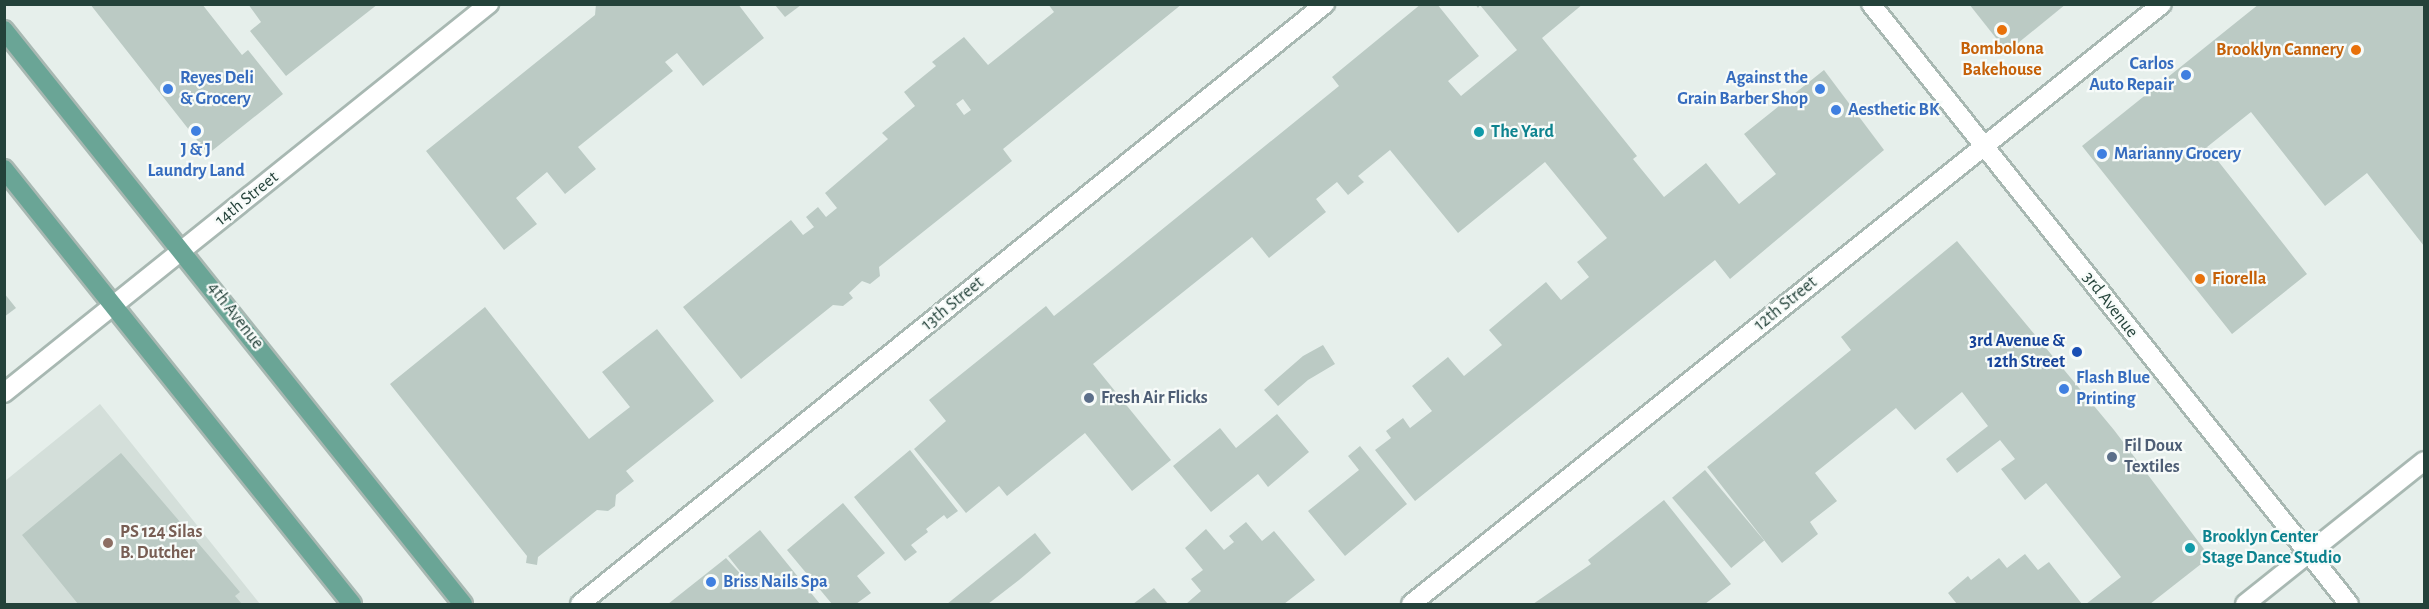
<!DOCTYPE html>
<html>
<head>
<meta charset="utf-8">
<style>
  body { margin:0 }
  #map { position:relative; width:2429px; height:609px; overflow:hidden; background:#e6efeb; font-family:"Alegreya Sans",sans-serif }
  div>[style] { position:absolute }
  .built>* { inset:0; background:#d4dfda }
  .building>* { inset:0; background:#bbcac4; transform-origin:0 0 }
  .roads { filter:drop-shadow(2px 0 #a8b8b2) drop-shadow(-2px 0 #a8b8b2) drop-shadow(0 2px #a8b8b2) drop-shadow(0 -2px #a8b8b2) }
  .street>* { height:18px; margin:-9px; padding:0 9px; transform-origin:9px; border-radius:9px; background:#fff }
  .secondary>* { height:18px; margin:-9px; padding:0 9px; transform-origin:9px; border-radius:9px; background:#fff }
  .primary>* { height:18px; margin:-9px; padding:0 9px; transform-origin:9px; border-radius:9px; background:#6aa596 }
  .dots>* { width:16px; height:16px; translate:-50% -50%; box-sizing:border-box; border:3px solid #f7fbf9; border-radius:50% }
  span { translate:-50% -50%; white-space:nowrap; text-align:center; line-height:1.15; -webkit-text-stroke:4.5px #f7fbf9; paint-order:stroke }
  .food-label { font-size:18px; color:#c56008; font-weight:700 }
  .right { translate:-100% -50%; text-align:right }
  .left { translate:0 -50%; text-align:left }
  .shop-label { font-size:18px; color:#366cbe; font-weight:700 }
  .culture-label { font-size:18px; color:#0d838f; font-weight:700 }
  .street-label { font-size:18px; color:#24423a }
  .transit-label { font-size:18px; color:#164399; font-weight:700 }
  .service-label { font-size:18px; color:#4e5e75; font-weight:700 }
  .education-label { font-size:18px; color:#785e54; font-weight:700 }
  .frame { position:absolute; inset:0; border:6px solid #24423a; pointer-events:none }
</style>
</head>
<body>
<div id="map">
  <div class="built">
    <div style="clip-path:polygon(100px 404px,260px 604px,5px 604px,5px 481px)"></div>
  </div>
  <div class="building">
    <div style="clip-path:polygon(90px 4px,202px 4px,242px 55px,248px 50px,283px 94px,208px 154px)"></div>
    <div style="clip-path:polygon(248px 4px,378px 4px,286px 76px,250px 31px,261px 22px)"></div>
    <div style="clip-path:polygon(596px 4px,738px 4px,764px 38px,703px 86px,677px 53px,665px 62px,673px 71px,578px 147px,596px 169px,565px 194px,547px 172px,516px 198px,537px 224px,504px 250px,426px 151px,595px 15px)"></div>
    <div style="clip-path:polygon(evenodd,1048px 4px,1182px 4px,1003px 149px,1012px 161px,879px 267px,880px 276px,870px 284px,862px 281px,849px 293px,853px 298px,843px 306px,833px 305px,741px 379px,683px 307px,791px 220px,803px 235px,814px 227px,806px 217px,818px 207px,826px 217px,837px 208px,825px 193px,888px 139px,882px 133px,915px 106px,904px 92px,936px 66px,932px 62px,964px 37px,988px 65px,1054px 12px,1048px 4px,963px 99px,971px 110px,964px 115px,956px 104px,963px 99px)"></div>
    <div style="clip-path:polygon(1421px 4px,1437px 4px,1479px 56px,1448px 81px,1461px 96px,1517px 50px,1480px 5px,1478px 8px,1475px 4px,1583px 4px,1542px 38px,1637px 156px,1633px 159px,1664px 197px,1706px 163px,1739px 204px,1776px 174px,1744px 134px,1824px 70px,1884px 150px,1730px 279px,1715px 260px,1415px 501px,1375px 450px,1391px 438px,1386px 431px,1403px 418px,1410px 428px,1432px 411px,1412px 386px,1448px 357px,1464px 376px,1502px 345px,1489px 330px,1546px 282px,1561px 300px,1589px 277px,1577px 262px,1607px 238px,1545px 162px,1458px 233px,1390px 150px,1358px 176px,1364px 182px,1348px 195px,1337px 182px,1316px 199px,1326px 212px,1269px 258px,1252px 237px,1093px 364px,1171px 460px,1132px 491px,1085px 433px,1007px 496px,999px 486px,966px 513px,914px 449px,946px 421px,929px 400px,1046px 306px,1054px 316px,1107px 274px,1339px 86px,1332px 77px)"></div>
    <div style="clip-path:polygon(1969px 4px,2066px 4px,2007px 52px)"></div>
    <div style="clip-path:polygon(2259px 4px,2424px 4px,2424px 246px,2367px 173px,2325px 206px,2251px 112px,2207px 147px,2307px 274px,2232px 334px,2082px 146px)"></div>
    <div style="clip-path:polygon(775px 5px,801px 5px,785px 17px)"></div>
    <div style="clip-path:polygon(1957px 241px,2114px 430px,2210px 557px,2150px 604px,2086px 604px,2121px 577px,2046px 483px,2025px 500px,2001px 469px,2015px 459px,2000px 440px,1957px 473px,1946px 459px,1988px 426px,1962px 392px,1915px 430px,1896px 408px,1815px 473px,1837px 501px,1810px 522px,1818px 534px,1782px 563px,1707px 467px,1851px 350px,1841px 337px)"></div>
    <div style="clip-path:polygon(4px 293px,16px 308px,4px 317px)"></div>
    <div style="clip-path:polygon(485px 307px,589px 439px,630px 407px,602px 372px,657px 329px,714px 401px,626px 471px,634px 481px,616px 495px,615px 506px,608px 511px,597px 510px,538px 557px,537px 565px,526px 563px,527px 556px,390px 384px)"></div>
    <div style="clip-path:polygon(1323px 345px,1335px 364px,1308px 380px,1278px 406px,1264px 390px,1303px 356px)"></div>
    <div style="clip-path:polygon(1277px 414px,1309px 452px,1268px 487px,1258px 474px,1211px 512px,1173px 466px,1220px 428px,1236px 448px)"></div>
    <div style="clip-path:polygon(1360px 446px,1407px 504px,1345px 556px,1308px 511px,1359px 470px,1348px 456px)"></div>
    <div style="clip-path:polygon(910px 450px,958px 511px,947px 519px,944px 515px,926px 529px,928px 532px,911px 545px,917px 552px,905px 561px,854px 497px)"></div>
    <div style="clip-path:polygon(121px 453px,240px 592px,235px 596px,242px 604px,78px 604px,22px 535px)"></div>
    <div style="left:1705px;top:470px;width:92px;height:43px;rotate:50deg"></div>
    <div style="clip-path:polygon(1664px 500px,1731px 584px,1705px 604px,1533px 604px,1591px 564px,1588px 560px)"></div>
    <div style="clip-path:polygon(843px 503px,885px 553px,857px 576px,871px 593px,856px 604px,832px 604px,787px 550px)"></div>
    <div style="clip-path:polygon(1246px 522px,1262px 541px,1274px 531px,1315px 580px,1284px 604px,1186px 604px,1201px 591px,1191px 579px,1203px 570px,1185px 548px,1206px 529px,1224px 550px,1234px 542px,1229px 536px)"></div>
    <div style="clip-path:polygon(760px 530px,820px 604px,668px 604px,726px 558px,755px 590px,728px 556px)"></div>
    <div style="clip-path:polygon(1035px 533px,1051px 553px,1019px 580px,988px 604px,947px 604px)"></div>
    <div style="clip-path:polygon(2025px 554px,2038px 570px,2049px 562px,2082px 604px,1957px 604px,1948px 593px,1968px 576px,1971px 580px,1999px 558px,2007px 568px)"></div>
    <div style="clip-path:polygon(1154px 588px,1168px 604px,1133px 604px)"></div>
  </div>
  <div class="roads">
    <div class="street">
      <div style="left:4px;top:393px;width:622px;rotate:-38.73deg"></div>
      <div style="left:580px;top:604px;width:957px;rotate:-38.85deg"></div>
      <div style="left:1411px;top:604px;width:961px;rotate:-38.62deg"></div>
      <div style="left:2245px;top:604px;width:229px;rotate:-38.6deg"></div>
    </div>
    <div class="secondary">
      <div style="left:1871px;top:4px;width:767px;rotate:51.46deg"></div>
    </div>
    <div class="primary">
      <div style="left:4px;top:30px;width:735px;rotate:51.35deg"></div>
      <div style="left:4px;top:169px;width:557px;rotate:51.34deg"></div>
    </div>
  </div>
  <div class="dots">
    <div style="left:2002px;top:30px;background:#e8710a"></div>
    <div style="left:2356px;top:50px;background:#e8710a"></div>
    <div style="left:2186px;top:75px;background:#3f7fe0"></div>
    <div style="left:168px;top:89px;background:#3f7fe0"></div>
    <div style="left:1820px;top:89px;background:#3f7fe0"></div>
    <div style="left:1836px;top:110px;background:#3f7fe0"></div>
    <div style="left:196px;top:131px;background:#3f7fe0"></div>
    <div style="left:1479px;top:132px;background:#0f9aa8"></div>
    <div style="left:2102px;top:154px;background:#3f7fe0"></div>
    <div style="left:2200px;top:279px;background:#e8710a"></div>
    <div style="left:2077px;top:352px;background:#1a4fb4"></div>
    <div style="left:2064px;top:389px;background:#3f7fe0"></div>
    <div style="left:1089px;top:398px;background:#5c6f8a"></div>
    <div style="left:2112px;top:457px;background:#5c6f8a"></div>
    <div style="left:108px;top:543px;background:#8d6e63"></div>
    <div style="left:2190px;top:548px;background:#0f9aa8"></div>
    <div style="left:711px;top:582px;background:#3f7fe0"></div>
  </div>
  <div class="food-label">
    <span style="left:2002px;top:60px">Bombolona<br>Bakehouse</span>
    <span class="right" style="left:2344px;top:50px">Brooklyn Cannery</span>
    <span class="left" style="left:2212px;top:279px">Fiorella</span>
  </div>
  <div class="shop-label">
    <span class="right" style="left:2174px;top:75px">Carlos<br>Auto Repair</span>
    <span class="left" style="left:180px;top:89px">Reyes Deli<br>&amp; Grocery</span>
    <span class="right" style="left:1808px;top:89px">Against the<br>Grain Barber Shop</span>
    <span class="left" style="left:1848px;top:110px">Aesthetic BK</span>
    <span style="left:196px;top:161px">J &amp; J<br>Laundry Land</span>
    <span class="left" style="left:2114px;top:154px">Marianny Grocery</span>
    <span class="left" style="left:2076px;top:389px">Flash Blue<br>Printing</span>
    <span class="left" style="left:723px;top:582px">Briss Nails Spa</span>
  </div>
  <div class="culture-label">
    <span class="left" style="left:1491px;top:132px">The Yard</span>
    <span class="left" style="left:2202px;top:548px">Brooklyn Center<br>Stage Dance Studio</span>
  </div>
  <div class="street-label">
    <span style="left:247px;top:199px;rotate:-39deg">14th Street</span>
    <span style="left:953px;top:304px;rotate:-39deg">13th Street</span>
    <span style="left:1786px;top:304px;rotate:-39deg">12th Street</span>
    <span style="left:2110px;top:305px;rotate:52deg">3rd Avenue</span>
    <span style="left:235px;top:316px;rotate:52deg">4th Avenue</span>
  </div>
  <div class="transit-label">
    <span class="right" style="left:2065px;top:352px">3rd Avenue &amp;<br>12th Street</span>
  </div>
  <div class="service-label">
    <span class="left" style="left:1101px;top:398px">Fresh Air Flicks</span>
    <span class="left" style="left:2124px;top:457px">Fil Doux<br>Textiles</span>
  </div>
  <div class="education-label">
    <span class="left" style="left:120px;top:543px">PS 124 Silas<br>B. Dutcher</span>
  </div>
  <div class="frame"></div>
</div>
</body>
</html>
